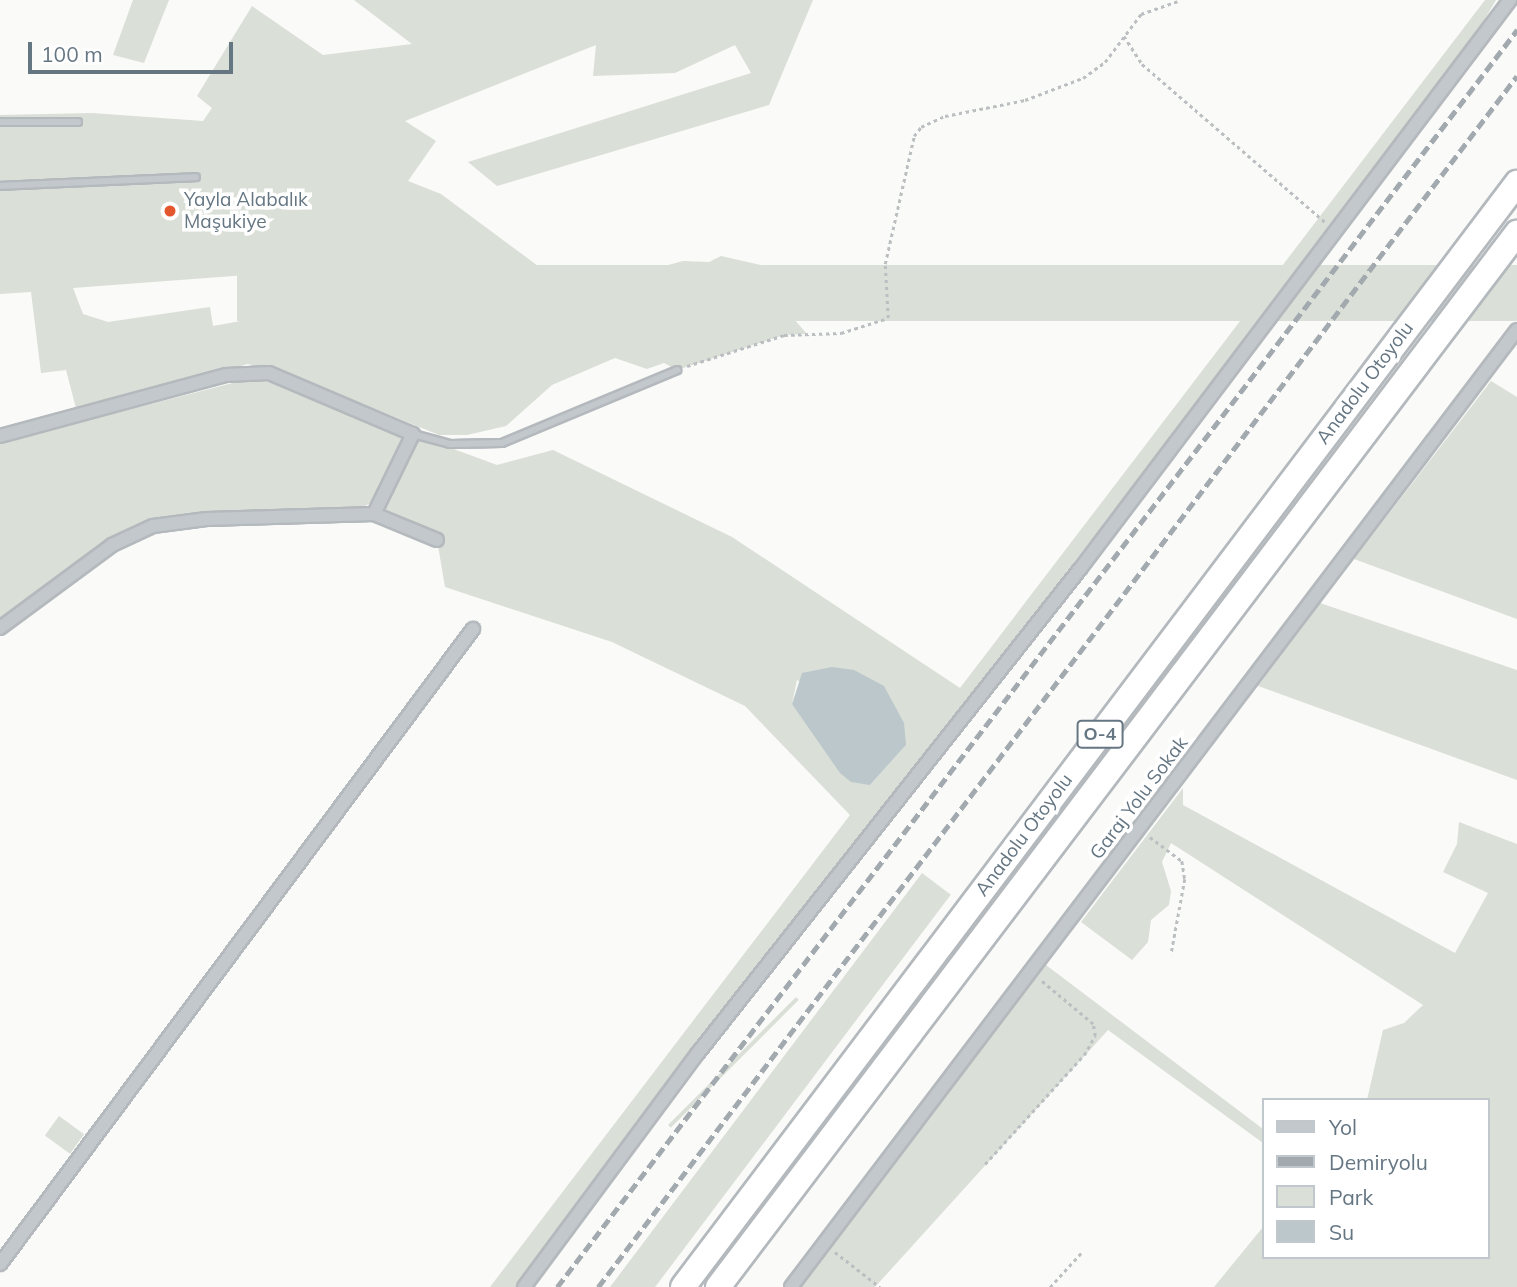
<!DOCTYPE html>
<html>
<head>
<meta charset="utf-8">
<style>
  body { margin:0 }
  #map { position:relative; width:1517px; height:1287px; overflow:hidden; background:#fafaf8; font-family:Mulish,sans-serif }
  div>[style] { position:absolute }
  .green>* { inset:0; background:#dadfd7; transform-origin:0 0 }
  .water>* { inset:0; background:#bbc7cb }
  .path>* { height:2.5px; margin-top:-1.25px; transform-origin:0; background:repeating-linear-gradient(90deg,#bbbfc2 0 3.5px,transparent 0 7px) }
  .roads { filter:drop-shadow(2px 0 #b4b9bd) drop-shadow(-2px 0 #b4b9bd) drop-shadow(0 2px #b4b9bd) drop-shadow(0 -2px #b4b9bd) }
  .service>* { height:6px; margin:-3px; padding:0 3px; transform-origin:3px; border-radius:3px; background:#c3c8cc }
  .minor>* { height:12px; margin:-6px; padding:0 6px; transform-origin:6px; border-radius:6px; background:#c3c8cc }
  .motorway>* { height:24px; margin:-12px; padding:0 12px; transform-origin:12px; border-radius:12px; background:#fff }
  .rail>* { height:4.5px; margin-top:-2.25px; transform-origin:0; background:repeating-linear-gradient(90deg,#a2aab0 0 10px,transparent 0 15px) }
  .dots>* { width:19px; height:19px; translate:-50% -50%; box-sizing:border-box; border:4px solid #fff; border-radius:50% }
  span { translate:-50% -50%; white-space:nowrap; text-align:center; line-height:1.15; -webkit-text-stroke:7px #fff; paint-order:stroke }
  .shield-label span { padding:2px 5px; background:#fff; border:2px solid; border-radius:5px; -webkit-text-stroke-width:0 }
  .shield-label { font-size:18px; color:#657683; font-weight:700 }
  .poi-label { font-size:19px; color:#657683 }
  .left { translate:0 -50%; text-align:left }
  .street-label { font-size:19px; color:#657683 }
  .legend { position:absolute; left:1262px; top:1098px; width:228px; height:161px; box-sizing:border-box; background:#fff; border:2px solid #c1c8cd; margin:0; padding:9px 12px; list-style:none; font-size:21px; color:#657683 }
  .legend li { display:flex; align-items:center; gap:14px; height:35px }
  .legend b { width:35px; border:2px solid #c1c8cd }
  .scale { position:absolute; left:28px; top:42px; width:205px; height:32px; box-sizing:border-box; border:4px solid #657683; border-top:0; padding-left:9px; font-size:21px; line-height:24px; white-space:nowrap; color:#657683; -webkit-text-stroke:5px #fff; paint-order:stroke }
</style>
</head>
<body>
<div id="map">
  <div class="green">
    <div style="clip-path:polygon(133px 0,169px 0,144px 63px,113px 55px)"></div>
    <div style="clip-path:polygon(evenodd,354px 0,813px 0,769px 105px,497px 186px,468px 162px,751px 73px,735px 45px,675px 73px,593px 76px,596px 45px,405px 121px,436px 141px,408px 181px,441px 194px,561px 283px,588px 284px,599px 271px,624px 293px,638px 276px,661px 267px,683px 261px,709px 262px,721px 256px,778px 269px,775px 288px,786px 310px,807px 334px,784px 335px,677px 370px,664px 363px,647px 369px,615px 358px,552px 385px,506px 426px,467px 435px,439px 435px,290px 374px,248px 364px,77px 412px,66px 370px,41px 373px,31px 292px,0 294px,0 115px,92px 113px,203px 121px,212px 108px,197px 96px,252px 6px,323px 55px,412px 44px,354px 0,300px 271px,268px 316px,213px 326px,210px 307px,108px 322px,83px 314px,73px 288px,300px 271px)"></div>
    <div style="clip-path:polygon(evenodd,1485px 0,1496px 0,1470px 44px,520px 1287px,490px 1287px,850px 815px,745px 706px,612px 642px,445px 587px,437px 540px,374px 514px,413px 434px,497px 465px,553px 450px,732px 537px,960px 688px,1485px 0,797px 680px,906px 745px,870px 785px,792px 704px,797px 680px)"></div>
    <div style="left:1517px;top:265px;width:56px;height:1280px;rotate:90deg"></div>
    <div style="clip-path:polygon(248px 379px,277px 383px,405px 436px,374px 502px,353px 511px,186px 514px,155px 520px,0 623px,0 443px)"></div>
    <div style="clip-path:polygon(1491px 381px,1517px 397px,1517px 619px,1354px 559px)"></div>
    <div style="clip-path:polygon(1320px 603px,1517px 670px,1517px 780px,1258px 686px)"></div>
    <div style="clip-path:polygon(1183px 788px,1183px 805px,1455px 953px,1488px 893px,1443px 872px,1457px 844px,1459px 822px,1517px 844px,1517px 1287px,1214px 1287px,1263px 1227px,1263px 1257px,1487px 1257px,1487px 1100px,1367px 1100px,1383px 1030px,1404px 1023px,1423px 1005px,1171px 843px,1162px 862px,1171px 891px,1169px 905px,1151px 920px,1148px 942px,1132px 960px,1081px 922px)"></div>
    <div style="left:922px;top:873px;width:36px;height:519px;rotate:37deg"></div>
    <div style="clip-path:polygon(1046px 965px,1263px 1129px,1263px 1143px,1108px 1030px,875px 1287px,799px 1287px)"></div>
    <div style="left:796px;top:997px;width:4px;height:181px;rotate:45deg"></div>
    <div style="left:59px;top:1116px;width:31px;height:24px;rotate:36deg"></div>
  </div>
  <div class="water">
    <div style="clip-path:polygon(832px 667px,854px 670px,884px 686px,904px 723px,906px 745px,870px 785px,851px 782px,840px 773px,792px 704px,802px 673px)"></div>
  </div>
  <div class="path">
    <div style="left:1124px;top:36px;width:33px;rotate:57deg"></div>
    <div style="left:1142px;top:64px;width:243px;rotate:40.8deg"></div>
    <div style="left:687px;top:366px;width:102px;rotate:-17.7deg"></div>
    <div style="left:784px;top:335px;width:57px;rotate:-2deg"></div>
    <div style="left:841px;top:333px;width:49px;rotate:-17.7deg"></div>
    <div style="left:888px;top:318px;width:54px;rotate:-93.2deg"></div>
    <div style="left:885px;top:264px;width:131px;rotate:-77.2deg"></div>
    <div style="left:914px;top:136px;width:11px;rotate:-52deg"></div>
    <div style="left:921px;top:127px;width:26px;rotate:-25deg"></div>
    <div style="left:945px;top:116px;width:82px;rotate:-11.3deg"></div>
    <div style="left:1025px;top:100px;width:62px;rotate:-20.8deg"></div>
    <div style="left:1083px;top:78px;width:27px;rotate:-36deg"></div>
    <div style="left:1105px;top:62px;width:60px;rotate:-53.1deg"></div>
    <div style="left:1141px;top:14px;width:42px;rotate:-19.3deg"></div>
    <div style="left:1150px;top:837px;width:40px;rotate:37deg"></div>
    <div style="left:1182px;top:861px;width:18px;rotate:81deg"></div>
    <div style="left:1185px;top:879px;width:77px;rotate:100.4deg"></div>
    <div style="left:985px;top:1164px;width:147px;rotate:-47.8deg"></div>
    <div style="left:1084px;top:1055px;width:22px;rotate:-60deg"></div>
    <div style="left:1095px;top:1036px;width:12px;rotate:-99deg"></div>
    <div style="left:1093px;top:1024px;width:70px;rotate:-140.2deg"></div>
    <div style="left:835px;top:1252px;width:57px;rotate:37.9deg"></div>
    <div style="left:1050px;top:1287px;width:47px;rotate:-47.6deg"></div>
  </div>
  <div class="roads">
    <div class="service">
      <div style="left:0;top:122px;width:78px"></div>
      <div style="left:0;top:186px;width:196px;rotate:-2.6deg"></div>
      <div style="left:413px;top:434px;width:38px;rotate:15deg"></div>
      <div style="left:450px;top:444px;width:52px;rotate:-1.1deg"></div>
      <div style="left:502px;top:443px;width:190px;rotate:-22.6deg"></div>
    </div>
    <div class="minor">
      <div style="left:0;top:436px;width:234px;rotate:-15.1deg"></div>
      <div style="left:226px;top:375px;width:43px;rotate:-2.7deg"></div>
      <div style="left:269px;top:373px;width:156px;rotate:23deg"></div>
      <div style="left:413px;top:434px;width:89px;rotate:116deg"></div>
      <div style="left:0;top:628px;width:139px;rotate:-36.5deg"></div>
      <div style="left:112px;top:545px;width:45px;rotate:-24.9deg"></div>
      <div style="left:153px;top:526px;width:54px;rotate:-7.4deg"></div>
      <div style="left:207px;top:519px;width:167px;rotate:-1.7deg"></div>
      <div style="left:374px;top:514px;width:68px;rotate:22.4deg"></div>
      <div style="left:0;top:1264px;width:792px;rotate:-53.32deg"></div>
      <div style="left:524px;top:1287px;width:292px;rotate:-53.4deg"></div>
      <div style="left:698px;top:1053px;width:617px;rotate:-51.72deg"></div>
      <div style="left:1080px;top:569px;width:713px;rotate:-52.92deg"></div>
      <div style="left:791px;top:1287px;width:1201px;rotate:-52.82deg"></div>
    </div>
    <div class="motorway">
      <div style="left:683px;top:1287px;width:1384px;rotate:-52.93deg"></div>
      <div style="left:718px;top:1287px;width:1323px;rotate:-52.84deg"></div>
    </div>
  </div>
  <div class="rail">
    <div style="left:557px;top:1287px;width:1582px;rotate:-52.63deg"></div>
    <div style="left:598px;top:1287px;width:1520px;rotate:-52.81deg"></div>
  </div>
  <div class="dots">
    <div style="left:170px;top:211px;background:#e4572e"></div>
  </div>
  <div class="shield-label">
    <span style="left:1100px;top:734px">O-4</span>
  </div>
  <div class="poi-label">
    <span class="left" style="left:184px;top:211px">Yayla Alabalık<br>Maşukiye</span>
  </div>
  <div class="street-label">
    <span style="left:1365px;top:383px;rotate:-53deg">Anadolu Otoyolu</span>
    <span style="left:1139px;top:798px;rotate:-53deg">Garaj Yolu Sokak</span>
    <span style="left:1024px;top:835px;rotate:-53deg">Anadolu Otoyolu</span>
  </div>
  <ul class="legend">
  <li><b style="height:9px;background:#c3c8cc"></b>Yol</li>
  <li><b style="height:9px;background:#a2aab0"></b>Demiryolu</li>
  <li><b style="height:19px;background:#dadfd7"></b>Park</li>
  <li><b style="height:19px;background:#bbc7cb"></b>Su</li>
  </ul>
  <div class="scale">100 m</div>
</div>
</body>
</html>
